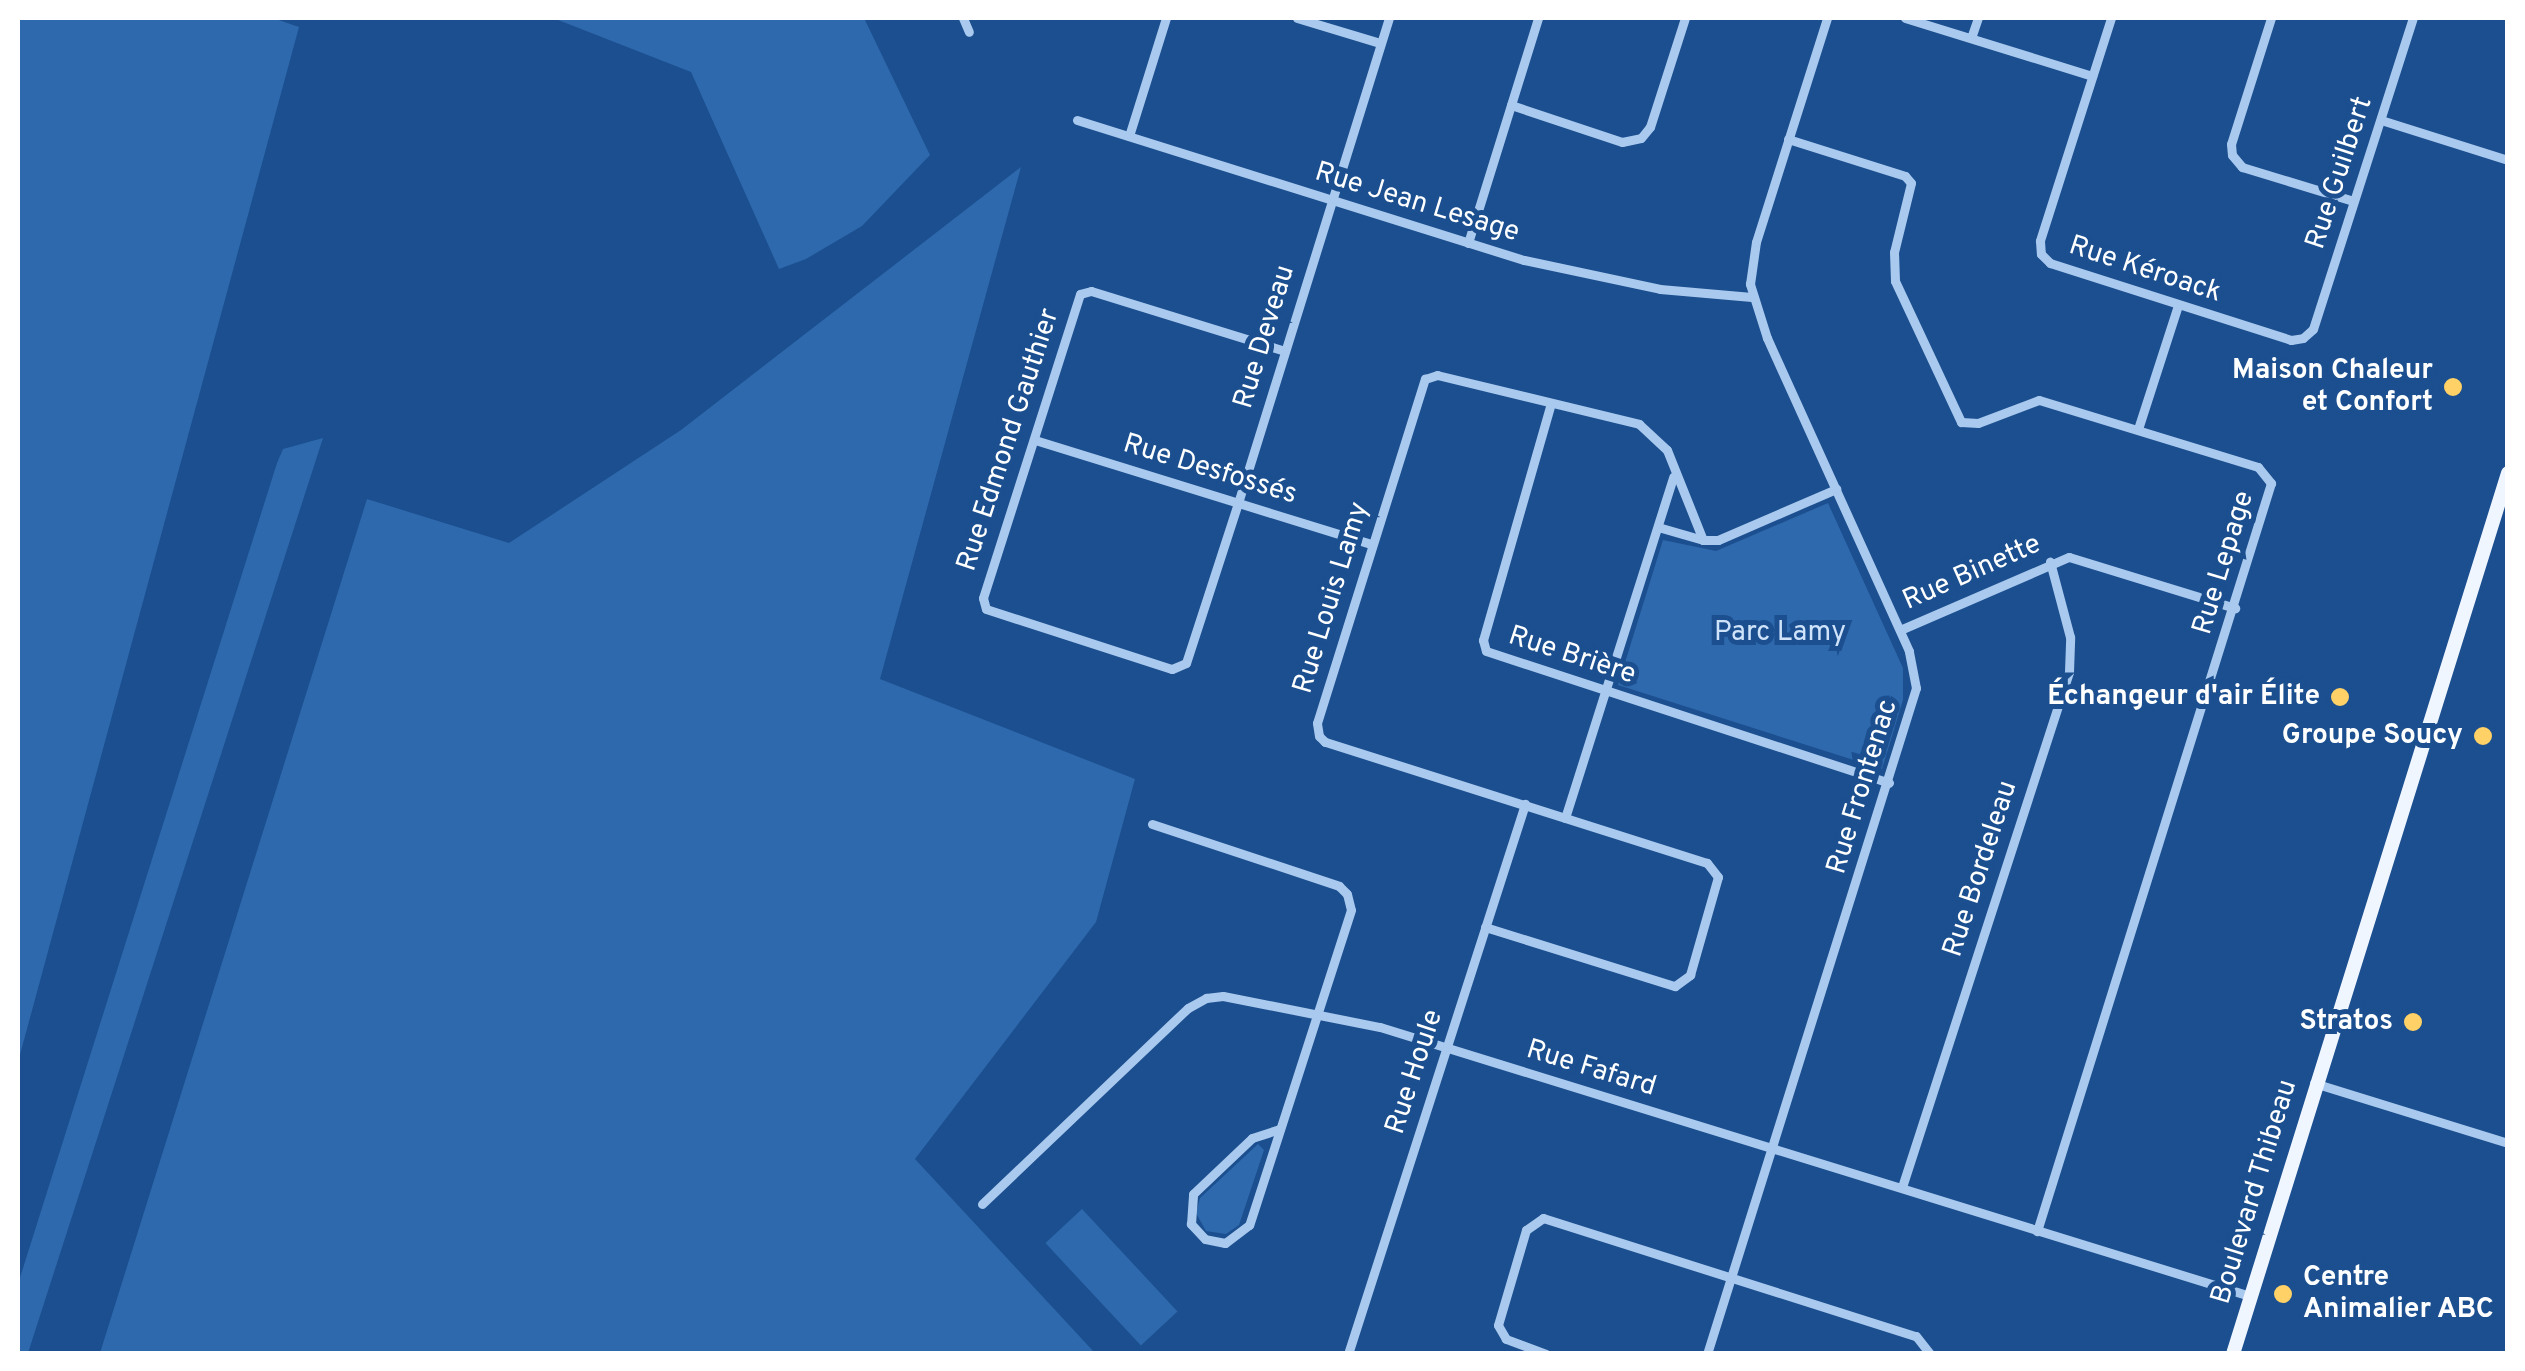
<!DOCTYPE html>
<html>
<head>
<meta charset="utf-8">
<style>
  body { margin:0 }
  #map { position:relative; width:2525px; height:1371px; overflow:hidden; background:#1b4f8f; font-family:Overpass,sans-serif }
  div>[style] { position:absolute }
  .green>* { inset:0; background:#2e69ad; transform-origin:0 0 }
  .street>* { height:9px; margin:-4.5px; padding:0 4.5px; transform-origin:4.5px; border-radius:4.5px; background:#a9c9ee }
  .primary>* { height:14px; margin:-7px; padding:0 7px; transform-origin:7px; border-radius:7px; background:#f0f6ff }
  .dots>* { width:28px; height:28px; translate:-50% -50%; box-sizing:border-box; border:5px solid #1b4f8f; border-radius:50% }
  span { translate:-50% -50%; white-space:nowrap; text-align:center; line-height:1.15; -webkit-text-stroke:10px #1b4f8f; paint-order:stroke }
  .street-label { font-size:28px; color:#fff }
  .poi-label { font-size:28px; color:#fff; font-weight:700 }
  .right { translate:-100% -50%; text-align:right }
  .left { translate:0 -50%; text-align:left }
  .park-label { font-size:28px; color:#cfe3fa }
  .frame { position:absolute; inset:0; border:20px solid #fff; pointer-events:none }
</style>
</head>
<body>
<div id="map">
  <div class="green">
    <div style="clip-path:polygon(18px 18px,273px 18px,299px 27px,18px 1062px)"></div>
    <div style="clip-path:polygon(553px 18px,864px 18px,930px 155px,862px 226px,806px 259px,779px 269px,691px 72px)"></div>
    <div style="clip-path:polygon(1021px 167px,880px 679px,1135px 779px,1096px 922px,915px 1159px,1095px 1353px,100px 1353px,367px 499px,509px 543px,681px 430px)"></div>
    <div style="clip-path:polygon(323px 438px,28px 1353px,18px 1353px,18px 1284px,277px 463px,283px 449px)"></div>
    <div style="clip-path:polygon(1828px 503px,1903px 668px,1903px 700px,1882px 769px,1618px 685px,1663px 540px,1716px 551px)"></div>
    <div style="clip-path:polygon(1258px 1144px,1264px 1150px,1239px 1225px,1226px 1234px,1206px 1231px,1196px 1213px,1200px 1198px)"></div>
    <div style="left:1082px;top:1209px;width:140px;height:50px;rotate:47deg"></div>
  </div>
  <div class="street">
    <div style="left:963px;top:18px;width:15px;rotate:67deg"></div>
    <div style="left:1297px;top:18px;width:87px;rotate:16.8deg"></div>
    <div style="left:1905px;top:18px;width:196px;rotate:17.2deg"></div>
    <div style="left:2111px;top:18px;width:234px;rotate:107.7deg"></div>
    <div style="left:2040px;top:241px;width:13px;rotate:86deg"></div>
    <div style="left:2041px;top:254px;width:13px;rotate:45deg"></div>
    <div style="left:2050px;top:263px;width:253px;rotate:17.7deg"></div>
    <div style="left:2291px;top:340px;width:12px;rotate:-9deg"></div>
    <div style="left:2303px;top:338px;width:13px;rotate:-42deg"></div>
    <div style="left:2313px;top:329px;width:327px;rotate:-72.2deg"></div>
    <div style="left:2271px;top:18px;width:132px;rotate:107.6deg"></div>
    <div style="left:2231px;top:144px;width:11px;rotate:85deg"></div>
    <div style="left:2232px;top:155px;width:16px;rotate:50deg"></div>
    <div style="left:2242px;top:167px;width:116px;rotate:17deg"></div>
    <div style="left:1971px;top:38px;width:21px;rotate:-71deg"></div>
    <div style="left:1511px;top:105px;width:117px;rotate:18.4deg"></div>
    <div style="left:1622px;top:142px;width:19px;rotate:-12deg"></div>
    <div style="left:1641px;top:138px;width:14px;rotate:-51deg"></div>
    <div style="left:1650px;top:127px;width:114px;rotate:-72.2deg"></div>
    <div style="left:1077px;top:120px;width:468px;rotate:17.4deg"></div>
    <div style="left:1524px;top:260px;width:139px;rotate:12deg"></div>
    <div style="left:1660px;top:289px;width:92px;rotate:5deg"></div>
    <div style="left:2381px;top:120px;width:133px;rotate:17.5deg"></div>
    <div style="left:1129px;top:136px;width:124px;rotate:-72.6deg"></div>
    <div style="left:1788px;top:139px;width:123px;rotate:17.5deg"></div>
    <div style="left:1905px;top:176px;width:9px;rotate:49deg"></div>
    <div style="left:1911px;top:183px;width:71px;rotate:103.8deg"></div>
    <div style="left:1894px;top:252px;width:29px;rotate:88deg"></div>
    <div style="left:1895px;top:281px;width:156px;rotate:64.9deg"></div>
    <div style="left:1961px;top:422px;width:17px;rotate:3deg"></div>
    <div style="left:1978px;top:423px;width:65px;rotate:-20.7deg"></div>
    <div style="left:2039px;top:400px;width:229px;rotate:17deg"></div>
    <div style="left:2258px;top:467px;width:21px;rotate:51deg"></div>
    <div style="left:2271px;top:483px;width:784px;rotate:107.37deg"></div>
    <div style="left:1468px;top:243px;width:236px;rotate:-72.7deg"></div>
    <div style="left:1285px;top:351px;width:203px;rotate:-162.8deg"></div>
    <div style="left:1091px;top:291px;width:11px;rotate:165deg"></div>
    <div style="left:1080px;top:294px;width:319px;rotate:107.7deg"></div>
    <div style="left:983px;top:598px;width:11px;rotate:75deg"></div>
    <div style="left:986px;top:609px;width:195px;rotate:17.9deg"></div>
    <div style="left:1172px;top:669px;width:15px;rotate:-23deg"></div>
    <div style="left:1186px;top:663px;width:168px;rotate:-72deg"></div>
    <div style="left:1238px;top:503px;width:508px;rotate:-72.71deg"></div>
    <div style="left:1551px;top:403px;width:247px;rotate:106deg"></div>
    <div style="left:1483px;top:640px;width:11px;rotate:75deg"></div>
    <div style="left:1486px;top:651px;width:424px;rotate:18.1deg"></div>
    <div style="left:2138px;top:429px;width:130px;rotate:-72.1deg"></div>
    <div style="left:1035px;top:440px;width:353px;rotate:17.2deg"></div>
    <div style="left:1658px;top:527px;width:47px;rotate:16.1deg"></div>
    <div style="left:1703px;top:540px;width:15px"></div>
    <div style="left:1718px;top:540px;width:129px;rotate:-23.4deg"></div>
    <div style="left:1900px;top:630px;width:184px;rotate:-23.4deg"></div>
    <div style="left:2069px;top:557px;width:174px;rotate:17.1deg"></div>
    <div style="left:1565px;top:818px;width:358px;rotate:-72.4deg"></div>
    <div style="left:1152px;top:824px;width:197px;rotate:18.3deg"></div>
    <div style="left:1339px;top:886px;width:11px;rotate:45deg"></div>
    <div style="left:1347px;top:894px;width:16px;rotate:76deg"></div>
    <div style="left:1351px;top:910px;width:331px;rotate:107.9deg"></div>
    <div style="left:1249px;top:1225px;width:30px;rotate:143deg"></div>
    <div style="left:1225px;top:1243px;width:20px;rotate:-169deg"></div>
    <div style="left:1205px;top:1239px;width:21px;rotate:-133deg"></div>
    <div style="left:1191px;top:1224px;width:30px;rotate:-86deg"></div>
    <div style="left:1193px;top:1194px;width:81px;rotate:-43.5deg"></div>
    <div style="left:1252px;top:1138px;width:29px;rotate:-18deg"></div>
    <div style="left:1485px;top:927px;width:199px;rotate:17.3deg"></div>
    <div style="left:1675px;top:986px;width:19px;rotate:-36deg"></div>
    <div style="left:1690px;top:975px;width:102px;rotate:-74.1deg"></div>
    <div style="left:1718px;top:877px;width:18px;rotate:-128deg"></div>
    <div style="left:1707px;top:863px;width:401px;rotate:-162.4deg"></div>
    <div style="left:1325px;top:742px;width:8px;rotate:-135deg"></div>
    <div style="left:1319px;top:736px;width:13px;rotate:-99deg"></div>
    <div style="left:1317px;top:723px;width:361px;rotate:-72.6deg"></div>
    <div style="left:1425px;top:379px;width:13px;rotate:-18deg"></div>
    <div style="left:1437px;top:375px;width:208px;rotate:13.6deg"></div>
    <div style="left:1639px;top:424px;width:38px;rotate:43deg"></div>
    <div style="left:1667px;top:450px;width:97px;rotate:68.2deg"></div>
    <div style="left:2314px;top:1083px;width:203px;rotate:17.2deg"></div>
    <div style="left:1902px;top:1187px;width:541px;rotate:-72.03deg"></div>
    <div style="left:2069px;top:672px;width:35px;rotate:-88deg"></div>
    <div style="left:2070px;top:637px;width:78px;rotate:-104.9deg"></div>
    <div style="left:982px;top:1204px;width:284px;rotate:-43.6deg"></div>
    <div style="left:1188px;top:1008px;width:21px;rotate:-29deg"></div>
    <div style="left:1206px;top:998px;width:17px;rotate:-7deg"></div>
    <div style="left:1223px;top:996px;width:160px;rotate:11.2deg"></div>
    <div style="left:1380px;top:1027px;width:911px;rotate:17.18deg"></div>
    <div style="left:1348px;top:1354px;width:578px;rotate:-72.16deg"></div>
    <div style="left:1546px;top:1354px;width:43px;rotate:-159.4deg"></div>
    <div style="left:1506px;top:1339px;width:16px;rotate:-120deg"></div>
    <div style="left:1498px;top:1325px;width:99px;rotate:-73.6deg"></div>
    <div style="left:1526px;top:1230px;width:21px;rotate:-35deg"></div>
    <div style="left:1543px;top:1218px;width:391px;rotate:17.6deg"></div>
    <div style="left:1916px;top:1336px;width:23px;rotate:52deg"></div>
    <div style="left:1707px;top:1354px;width:698px;rotate:-72.58deg"></div>
    <div style="left:1916px;top:688px;width:38px;rotate:-101deg"></div>
    <div style="left:1909px;top:651px;width:344px;rotate:-114.4deg"></div>
    <div style="left:1767px;top:338px;width:57px;rotate:-107.5deg"></div>
    <div style="left:1750px;top:284px;width:42px;rotate:-81.9deg"></div>
    <div style="left:1756px;top:242px;width:235px;rotate:-72.4deg"></div>
  </div>
  <div class="primary">
    <div style="left:2233px;top:1354px;width:923px;rotate:-72.66deg"></div>
  </div>
  <div class="dots">
    <div style="left:2453px;top:387px;background:#ffd166"></div>
    <div style="left:2340px;top:697px;background:#ffd166"></div>
    <div style="left:2483px;top:736px;background:#ffd166"></div>
    <div style="left:2413px;top:1022px;background:#ffd166"></div>
    <div style="left:2283px;top:1294px;background:#ffd166"></div>
  </div>
  <div class="street-label">
    <span style="left:2340px;top:173px;rotate:-72deg">Rue Guilbert</span>
    <span style="left:1417px;top:203px;rotate:17deg">Rue Jean Lesage</span>
    <span style="left:2145px;top:270px;rotate:18deg">Rue Kéroack</span>
    <span style="left:1265px;top:337px;rotate:-73deg">Rue Deveau</span>
    <span style="left:1009px;top:440px;rotate:-72deg">Rue Edmond Gauthier</span>
    <span style="left:1210px;top:470px;rotate:17deg">Rue Desfossés</span>
    <span style="left:2224px;top:563px;rotate:-73deg">Rue Lepage</span>
    <span style="left:1972px;top:573px;rotate:-24deg">Rue Binette</span>
    <span style="left:1332px;top:598px;rotate:-73deg">Rue Louis Lamy</span>
    <span style="left:1572px;top:656px;rotate:18deg">Rue Brière</span>
    <span style="left:1863px;top:787px;rotate:-73deg">Rue Frontenac</span>
    <span style="left:1981px;top:869px;rotate:-72deg">Rue Bordeleau</span>
    <span style="left:1591px;top:1069px;rotate:17deg">Rue Fafard</span>
    <span style="left:1415px;top:1072px;rotate:-72deg">Rue Houle</span>
    <span style="left:2255px;top:1192px;rotate:-73deg">Boulevard Thibeau</span>
  </div>
  <div class="poi-label">
    <span class="right" style="left:2433px;top:387px">Maison Chaleur<br>et Confort</span>
    <span class="right" style="left:2320px;top:697px">Échangeur d'air Élite</span>
    <span class="right" style="left:2463px;top:736px">Groupe Soucy</span>
    <span class="right" style="left:2393px;top:1022px">Stratos</span>
    <span class="left" style="left:2303px;top:1294px">Centre<br>Animalier ABC</span>
  </div>
  <div class="park-label">
    <span style="left:1780px;top:633px">Parc Lamy</span>
  </div>
  <div class="frame"></div>
</div>
</body>
</html>
